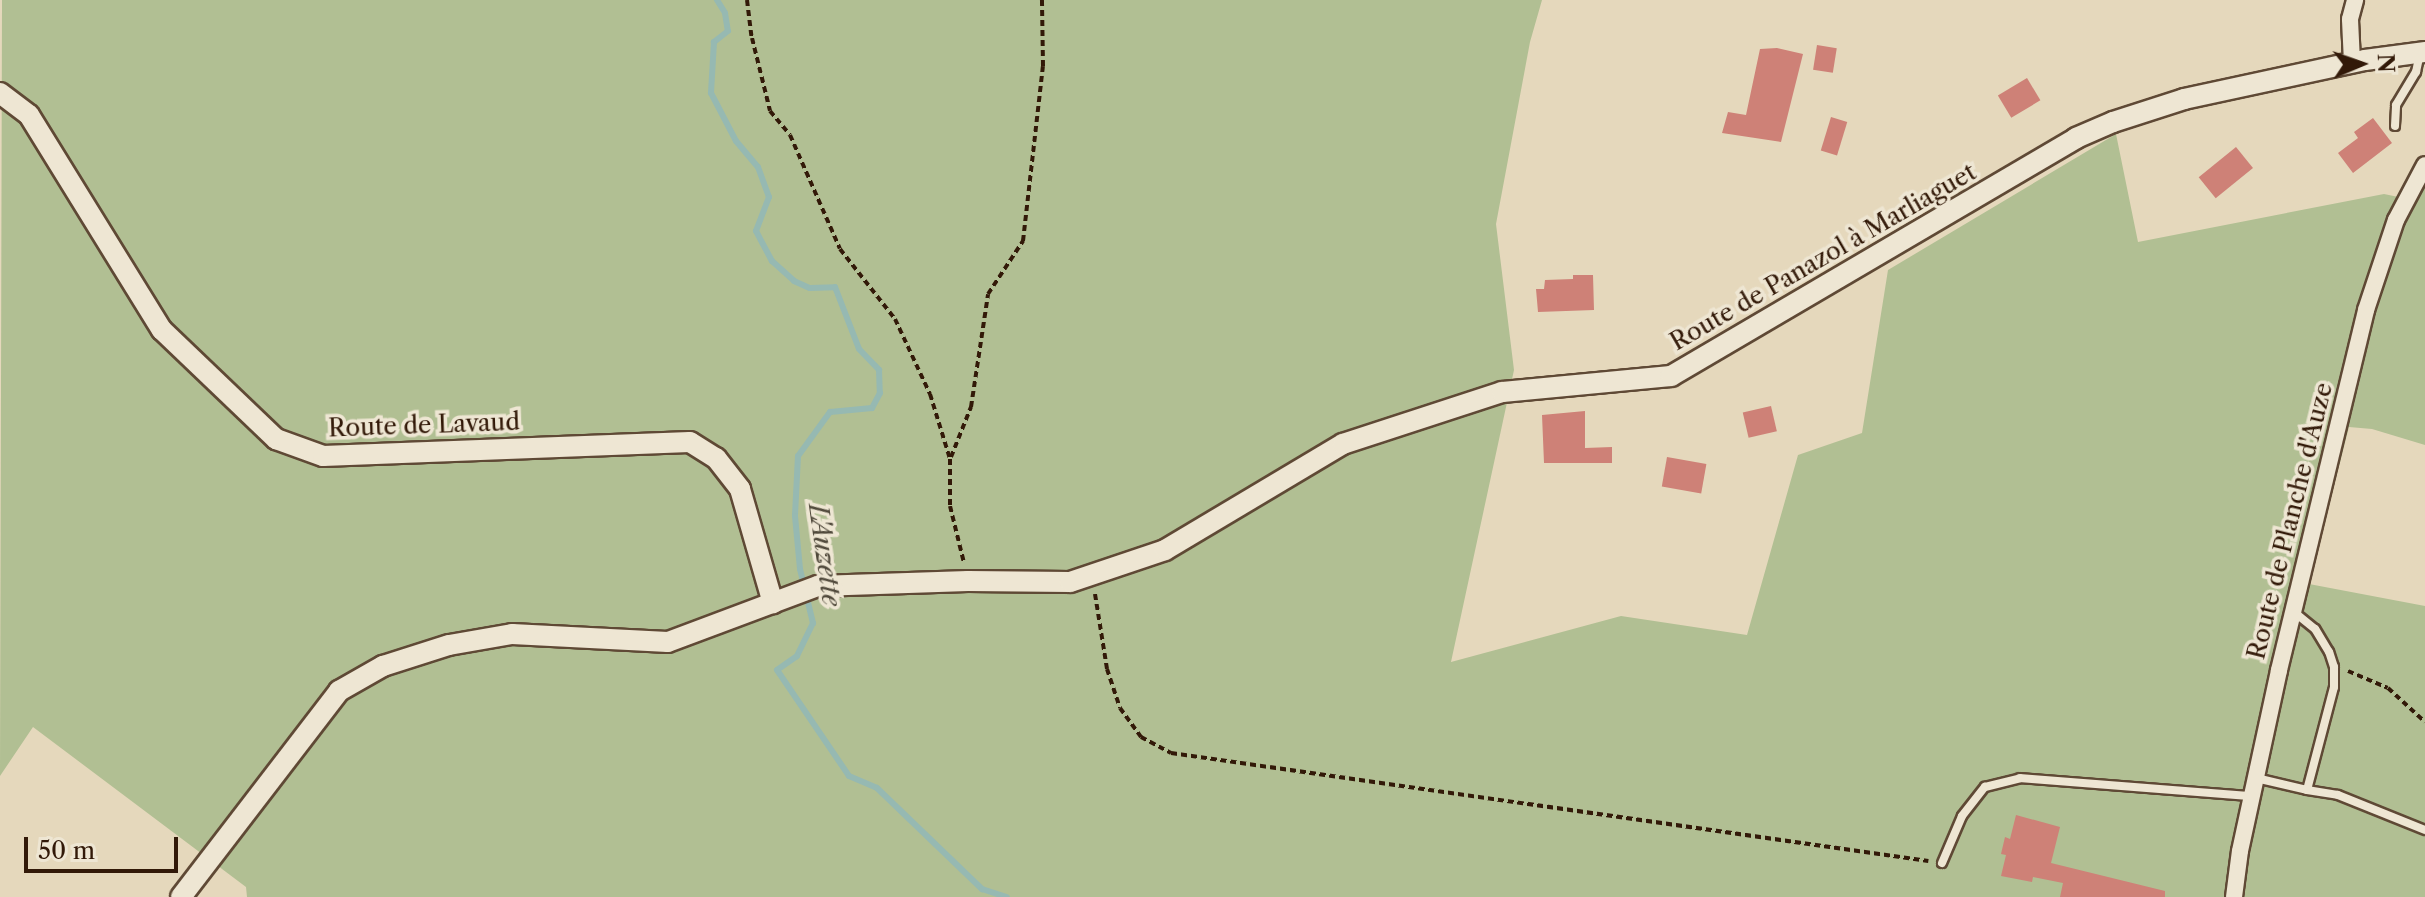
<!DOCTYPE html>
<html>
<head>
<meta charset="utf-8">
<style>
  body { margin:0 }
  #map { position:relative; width:2425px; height:897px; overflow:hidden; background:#e5d8bc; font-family:"Libre Caslon Text",serif }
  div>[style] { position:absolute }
  .green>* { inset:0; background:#b1bf93 }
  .stream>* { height:6px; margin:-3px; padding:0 3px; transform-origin:3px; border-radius:3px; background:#96b9b2 }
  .building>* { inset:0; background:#ce8177; transform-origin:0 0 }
  .path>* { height:4px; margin-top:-2px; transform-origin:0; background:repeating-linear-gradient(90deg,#321908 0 6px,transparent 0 10px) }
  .roads { filter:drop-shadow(2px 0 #5f4935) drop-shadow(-2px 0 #5f4935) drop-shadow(0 2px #5f4935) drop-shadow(0 -2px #5f4935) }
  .service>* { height:8px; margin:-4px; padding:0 4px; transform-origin:4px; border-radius:4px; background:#eee6d3 }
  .minor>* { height:16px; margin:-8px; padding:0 8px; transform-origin:8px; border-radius:8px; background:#eee6d3 }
  .tertiary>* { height:20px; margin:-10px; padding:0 10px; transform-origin:10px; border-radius:10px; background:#eee6d3 }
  span { translate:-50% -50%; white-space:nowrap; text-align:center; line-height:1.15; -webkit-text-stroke:7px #eee6d3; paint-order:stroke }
  .street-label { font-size:24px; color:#321908 }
  .water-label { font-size:26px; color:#50493b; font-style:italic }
  .north { position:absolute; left:2321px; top:24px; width:80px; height:80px; -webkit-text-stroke:6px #eee6d3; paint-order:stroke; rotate:88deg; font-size:22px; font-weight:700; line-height:32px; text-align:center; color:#321908 }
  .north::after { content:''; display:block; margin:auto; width:28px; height:36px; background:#321908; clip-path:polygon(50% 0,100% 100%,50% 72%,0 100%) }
  .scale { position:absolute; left:24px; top:837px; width:154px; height:36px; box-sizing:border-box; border:4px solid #321908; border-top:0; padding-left:10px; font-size:24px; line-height:28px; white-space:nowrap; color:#321908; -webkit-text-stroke:6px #eee6d3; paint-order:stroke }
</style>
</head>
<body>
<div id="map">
  <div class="green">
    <div style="clip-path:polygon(2px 0,1542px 0,1530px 42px,1496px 224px,1514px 370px,1451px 662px,1621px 616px,1747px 635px,1798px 455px,1862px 433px,1888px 270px,2116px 134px,2138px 242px,2384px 194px,2413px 200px,2425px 185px,2425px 445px,2372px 429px,2349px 427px,2309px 584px,2425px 606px,2425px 897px,247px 897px,246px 887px,33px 727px,0 776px)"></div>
  </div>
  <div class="stream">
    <div style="left:717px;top:0;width:15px;rotate:58deg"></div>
    <div style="left:725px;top:13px;width:18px;rotate:81deg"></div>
    <div style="left:728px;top:31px;width:18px;rotate:142deg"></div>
    <div style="left:714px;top:42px;width:51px;rotate:93.4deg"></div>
    <div style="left:711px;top:93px;width:54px;rotate:62.5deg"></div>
    <div style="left:736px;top:141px;width:34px;rotate:50deg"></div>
    <div style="left:758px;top:167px;width:32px;rotate:70deg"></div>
    <div style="left:769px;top:197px;width:36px;rotate:111deg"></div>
    <div style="left:756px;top:231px;width:34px;rotate:62deg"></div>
    <div style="left:772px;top:261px;width:30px;rotate:42deg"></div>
    <div style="left:794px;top:281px;width:17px;rotate:24deg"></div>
    <div style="left:810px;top:288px;width:25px;rotate:-2deg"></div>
    <div style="left:835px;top:287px;width:66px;rotate:68.8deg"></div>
    <div style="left:859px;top:349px;width:29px;rotate:46deg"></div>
    <div style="left:879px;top:370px;width:23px;rotate:88deg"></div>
    <div style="left:880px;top:393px;width:17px;rotate:118deg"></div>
    <div style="left:872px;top:408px;width:42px;rotate:174.6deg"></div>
    <div style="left:830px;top:412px;width:54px;rotate:126deg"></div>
    <div style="left:798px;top:456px;width:60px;rotate:92.9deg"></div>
    <div style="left:795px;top:516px;width:53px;rotate:84.6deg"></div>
    <div style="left:800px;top:569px;width:56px;rotate:76.5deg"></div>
    <div style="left:813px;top:623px;width:37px;rotate:116deg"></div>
    <div style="left:797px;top:656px;width:24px;rotate:145deg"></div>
    <div style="left:777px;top:670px;width:128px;rotate:55.8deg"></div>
    <div style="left:849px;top:776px;width:30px;rotate:23deg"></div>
    <div style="left:877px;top:788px;width:146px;rotate:43.9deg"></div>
    <div style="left:982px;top:889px;width:26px;rotate:18deg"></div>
  </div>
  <div class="building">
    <div style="left:1817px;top:45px;width:20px;height:25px;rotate:9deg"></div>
    <div style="clip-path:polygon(1777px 48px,1803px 54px,1781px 142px,1722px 133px,1728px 112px,1746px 115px,1760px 49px)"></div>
    <div style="left:2027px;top:78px;width:26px;height:34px;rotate:59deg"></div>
    <div style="left:1831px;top:117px;width:17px;height:35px;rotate:17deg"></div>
    <div style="clip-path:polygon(2373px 118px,2392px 143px,2353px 173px,2338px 153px,2358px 138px,2354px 132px)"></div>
    <div style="left:2236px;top:147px;width:27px;height:48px;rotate:51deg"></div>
    <div style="clip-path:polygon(1573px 275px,1593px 275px,1594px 310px,1538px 312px,1536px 289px,1544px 289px,1545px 280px,1573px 279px)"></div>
    <div style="left:1771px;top:406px;width:26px;height:29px;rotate:77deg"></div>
    <div style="clip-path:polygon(1585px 411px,1585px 448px,1612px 447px,1612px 463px,1544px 463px,1542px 415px)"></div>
    <div style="left:1667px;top:457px;width:40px;height:30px;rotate:10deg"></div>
    <div style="clip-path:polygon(2016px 815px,2060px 827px,2051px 863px,2165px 891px,2165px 897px,2060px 897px,2063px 883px,2033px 877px,2032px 882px,2001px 876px,2006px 855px,2001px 854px,2005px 837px,2010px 839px)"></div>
  </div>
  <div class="path">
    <div style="left:747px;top:0;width:38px;rotate:83deg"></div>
    <div style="left:752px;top:38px;width:75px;rotate:76.1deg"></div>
    <div style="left:770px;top:111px;width:31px;rotate:50deg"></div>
    <div style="left:790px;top:135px;width:124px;rotate:66.3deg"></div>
    <div style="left:840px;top:249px;width:89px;rotate:51.8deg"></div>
    <div style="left:895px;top:319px;width:83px;rotate:65deg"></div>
    <div style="left:930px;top:394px;width:68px;rotate:72.9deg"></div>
    <div style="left:950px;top:459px;width:47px;rotate:90deg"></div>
    <div style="left:950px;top:506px;width:59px;rotate:76.2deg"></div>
    <div style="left:951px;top:457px;width:54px;rotate:-68.2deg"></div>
    <div style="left:971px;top:407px;width:114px;rotate:-81.4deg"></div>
    <div style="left:988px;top:294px;width:64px;rotate:-56.6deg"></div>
    <div style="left:1023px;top:241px;width:176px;rotate:-83.5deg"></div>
    <div style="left:1043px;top:66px;width:66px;rotate:-90.9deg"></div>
    <div style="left:1095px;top:594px;width:76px;rotate:80.9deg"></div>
    <div style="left:1107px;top:669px;width:41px;rotate:71.6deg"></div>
    <div style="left:1120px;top:708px;width:36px;rotate:54deg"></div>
    <div style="left:1141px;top:737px;width:34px;rotate:28deg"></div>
    <div style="left:1171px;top:753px;width:765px;rotate:8.12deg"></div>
    <div style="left:2348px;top:671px;width:43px;rotate:23deg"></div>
    <div style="left:2388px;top:688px;width:50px;rotate:42.6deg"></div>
  </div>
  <div class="roads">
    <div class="service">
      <div style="left:2395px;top:126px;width:21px;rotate:-87deg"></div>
      <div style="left:2396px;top:105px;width:39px;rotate:-59deg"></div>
      <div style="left:2416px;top:72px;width:19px;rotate:-78deg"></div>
      <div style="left:2256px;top:778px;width:52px;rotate:13.2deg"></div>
      <div style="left:2307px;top:790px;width:106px;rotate:-75.3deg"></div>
      <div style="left:2334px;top:687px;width:20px;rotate:-90deg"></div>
      <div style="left:2334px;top:667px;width:16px;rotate:-108deg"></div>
      <div style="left:2329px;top:652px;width:27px;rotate:-121deg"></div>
      <div style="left:2315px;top:629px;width:28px;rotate:-141deg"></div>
      <div style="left:2307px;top:790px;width:31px;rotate:9deg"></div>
      <div style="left:2338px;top:795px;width:94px;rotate:21.9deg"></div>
      <div style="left:1942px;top:863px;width:51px;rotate:-66.9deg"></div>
      <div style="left:1962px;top:816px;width:37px;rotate:-52deg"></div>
      <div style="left:1985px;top:787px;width:36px;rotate:-14deg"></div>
      <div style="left:2020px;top:778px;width:232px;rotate:4.5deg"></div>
    </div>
    <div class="minor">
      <div style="left:2352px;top:62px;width:43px;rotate:-92.7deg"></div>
      <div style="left:2350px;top:19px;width:20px;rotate:-75deg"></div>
      <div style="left:2234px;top:897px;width:46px;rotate:-82.6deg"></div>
      <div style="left:2240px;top:851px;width:185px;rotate:-77.8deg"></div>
      <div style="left:2279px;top:670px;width:370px;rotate:-76.4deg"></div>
      <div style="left:2366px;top:310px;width:95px;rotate:-71.6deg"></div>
      <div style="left:2396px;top:220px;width:62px;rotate:-62.2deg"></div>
    </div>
    <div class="tertiary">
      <div style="left:0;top:93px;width:36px;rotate:37deg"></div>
      <div style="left:29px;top:115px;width:253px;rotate:58.3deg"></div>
      <div style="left:162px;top:330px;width:158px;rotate:43.7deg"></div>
      <div style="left:276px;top:439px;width:50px;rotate:19.9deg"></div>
      <div style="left:323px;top:456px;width:367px;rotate:-2.2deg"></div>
      <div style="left:690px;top:442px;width:31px;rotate:32deg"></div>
      <div style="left:716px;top:458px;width:39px;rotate:52deg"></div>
      <div style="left:740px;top:489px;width:119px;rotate:73.9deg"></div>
      <div style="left:181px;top:897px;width:260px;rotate:-52.5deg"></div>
      <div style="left:339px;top:691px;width:51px;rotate:-29.6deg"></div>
      <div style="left:383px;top:666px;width:69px;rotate:-17.7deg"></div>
      <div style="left:449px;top:645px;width:64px;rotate:-9.9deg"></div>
      <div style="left:512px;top:634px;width:156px;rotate:2.9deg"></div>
      <div style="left:668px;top:642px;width:160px;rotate:-20.5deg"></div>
      <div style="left:818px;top:586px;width:150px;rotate:-1.9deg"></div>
      <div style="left:968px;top:581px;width:102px;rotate:0.6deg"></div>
      <div style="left:1070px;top:582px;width:100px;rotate:-18.6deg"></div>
      <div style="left:1165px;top:550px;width:207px;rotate:-30.8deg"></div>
      <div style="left:1343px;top:444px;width:167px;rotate:-18.1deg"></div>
      <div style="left:1502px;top:392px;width:170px;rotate:-5.4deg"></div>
      <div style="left:1671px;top:376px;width:470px;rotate:-30.4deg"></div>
      <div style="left:2076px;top:138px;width:40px;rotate:-23.4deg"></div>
      <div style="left:2113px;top:122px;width:75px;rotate:-17.9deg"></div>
      <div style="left:2184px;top:99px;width:185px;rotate:-12.2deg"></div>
      <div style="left:2365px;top:60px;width:61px;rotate:-7.6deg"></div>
    </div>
  </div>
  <div class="street-label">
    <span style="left:1823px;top:257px;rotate:-30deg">Route de Panazol à Marliaguet</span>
    <span style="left:424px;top:425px;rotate:-2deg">Route de Lavaud</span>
    <span style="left:2290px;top:521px;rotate:-76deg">Route de Planche d'Auze</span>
  </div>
  <div class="water-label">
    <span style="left:824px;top:555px;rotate:82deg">L'Auzette</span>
  </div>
  <div class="north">N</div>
  <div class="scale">50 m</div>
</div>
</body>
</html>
